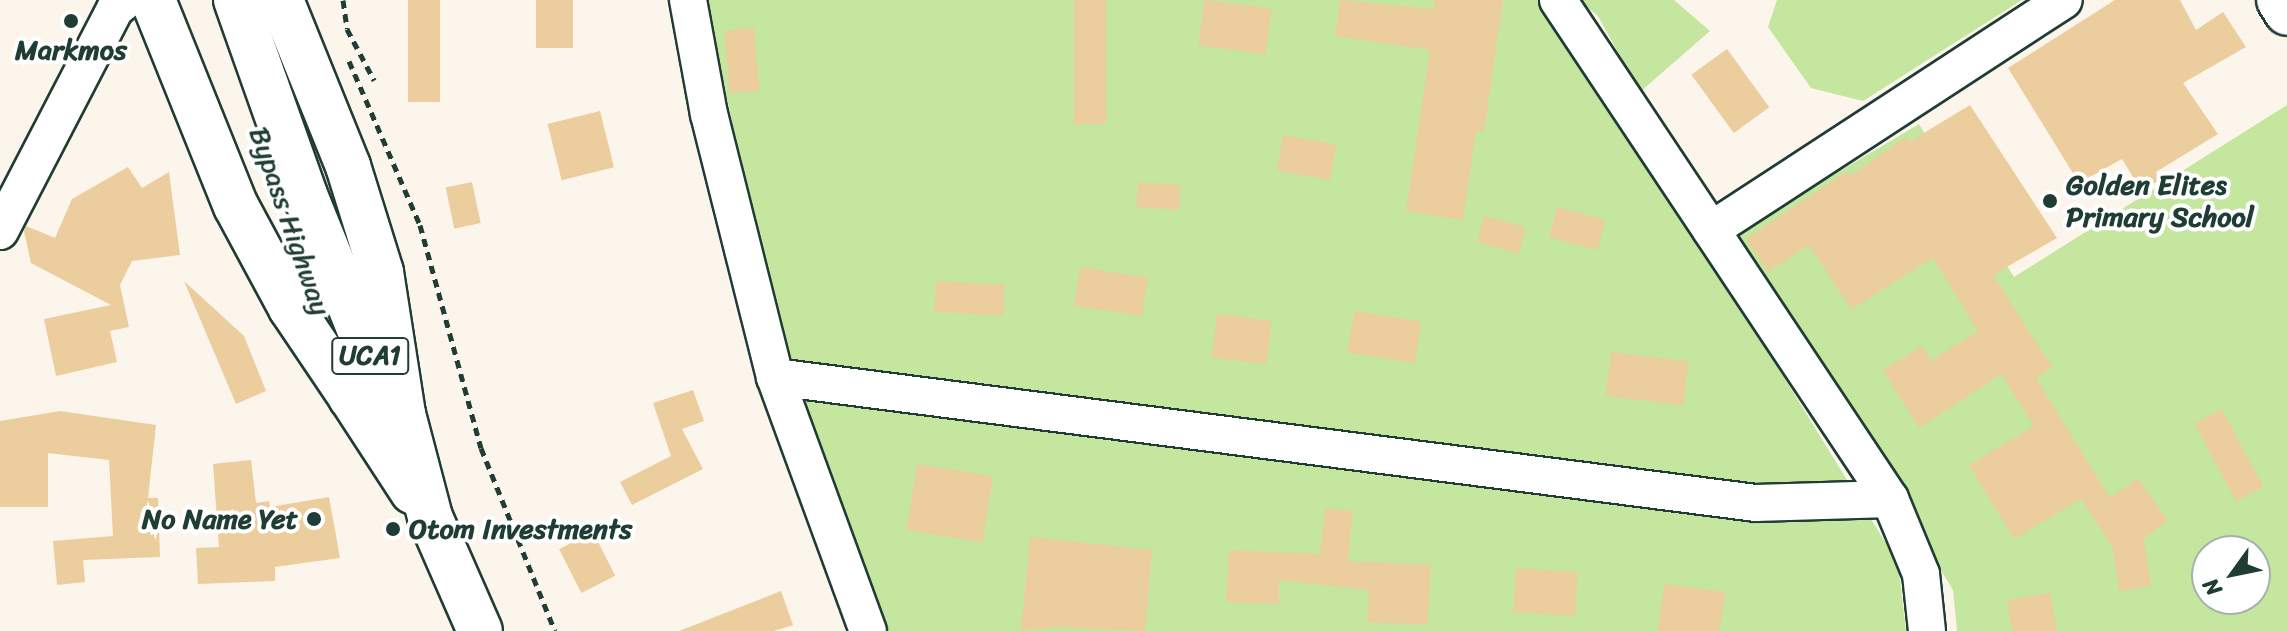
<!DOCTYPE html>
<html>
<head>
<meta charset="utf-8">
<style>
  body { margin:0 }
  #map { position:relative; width:2287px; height:631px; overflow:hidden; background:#fbf5ec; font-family:Sriracha,sans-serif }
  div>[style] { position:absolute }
  .green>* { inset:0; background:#c5e69f }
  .building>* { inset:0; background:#ebcd9e; transform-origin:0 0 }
  .path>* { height:5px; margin-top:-2.5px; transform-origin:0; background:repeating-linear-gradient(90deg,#1f3d34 0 8px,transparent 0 14px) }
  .roads { filter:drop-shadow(2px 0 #1f3d34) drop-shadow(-2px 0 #1f3d34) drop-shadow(0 2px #1f3d34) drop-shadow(0 -2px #1f3d34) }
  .street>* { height:36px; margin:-18px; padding:0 18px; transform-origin:18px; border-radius:18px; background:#fff }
  .secondary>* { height:44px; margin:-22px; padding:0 22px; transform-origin:22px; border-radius:22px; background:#fff }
  .primary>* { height:44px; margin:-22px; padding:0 22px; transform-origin:22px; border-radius:22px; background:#fff }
  .highway>* { height:44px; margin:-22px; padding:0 22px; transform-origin:22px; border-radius:22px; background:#fff }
  .dots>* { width:22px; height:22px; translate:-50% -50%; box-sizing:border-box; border:4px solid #fff; border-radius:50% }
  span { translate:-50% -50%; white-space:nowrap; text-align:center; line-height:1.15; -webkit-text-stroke:8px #fff; paint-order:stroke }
  .shield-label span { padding:2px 6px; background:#fff; border:2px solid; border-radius:6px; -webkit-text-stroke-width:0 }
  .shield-label { font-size:26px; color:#1f3d34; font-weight:700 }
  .poi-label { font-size:28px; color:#1f3d34; font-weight:700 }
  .left { translate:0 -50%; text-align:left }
  .right { translate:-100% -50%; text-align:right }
  .street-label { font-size:28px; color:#1f3d34 }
  .north { position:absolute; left:2191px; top:535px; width:80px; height:80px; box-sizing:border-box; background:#fff; border:2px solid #a5b1ae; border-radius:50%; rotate:237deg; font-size:22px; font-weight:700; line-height:32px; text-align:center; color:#1f3d34 }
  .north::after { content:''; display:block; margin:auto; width:28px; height:36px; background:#1f3d34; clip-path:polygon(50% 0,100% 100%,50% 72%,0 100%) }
</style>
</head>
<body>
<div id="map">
  <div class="green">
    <div style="clip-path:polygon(706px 0,1552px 0,1898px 563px,1906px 631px,881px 631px,783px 360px)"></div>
    <div style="clip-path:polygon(1578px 0,1674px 0,1710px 31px,1640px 92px,1598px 16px)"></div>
    <div style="clip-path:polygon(1777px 0,2022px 0,1863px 101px,1811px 88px,1768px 27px)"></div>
    <div style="clip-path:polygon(evenodd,2287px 105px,2287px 631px,1957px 631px,1953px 590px,1734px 234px,1919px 124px,2014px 277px,2287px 105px,2207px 551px,2255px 551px,2255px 599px,2207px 599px,2207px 551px)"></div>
  </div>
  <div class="building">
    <div style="left:408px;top:0;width:32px;height:102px"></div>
    <div style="left:536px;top:0;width:37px;height:48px"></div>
    <div style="left:1074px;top:0;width:32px;height:124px"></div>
    <div style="left:1204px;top:0;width:68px;height:46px;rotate:7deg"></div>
    <div style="clip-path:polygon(1340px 0,1433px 9px,1434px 0,1503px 0,1484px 132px,1476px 131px,1463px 220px,1406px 211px,1430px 50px,1335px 36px)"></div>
    <div style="clip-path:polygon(2115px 0,2180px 0,2196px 30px,2223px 12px,2246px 47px,2183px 83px,2218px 134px,2156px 172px,2159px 181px,2141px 190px,2122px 159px,2079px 183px,2008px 68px)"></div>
    <div style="left:754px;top:28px;width:63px;height:30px;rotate:85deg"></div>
    <div style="left:1727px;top:49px;width:72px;height:44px;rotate:54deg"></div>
    <div style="clip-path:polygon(1970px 105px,2057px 238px,1993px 275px,2052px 367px,2036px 378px,2110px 498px,2138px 478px,2168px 521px,2144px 538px,2151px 586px,2119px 591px,2112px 546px,2081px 499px,2014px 539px,1969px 465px,2034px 426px,2001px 374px,1919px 428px,1883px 370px,1922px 346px,1931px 361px,1978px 331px,1933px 258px,1851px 309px,1809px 245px,1768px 272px,1746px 239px,1847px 171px,1850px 176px,1906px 137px,1909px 142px)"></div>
    <div style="left:600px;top:111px;width:58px;height:54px;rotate:76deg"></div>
    <div style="left:1283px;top:135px;width:54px;height:36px;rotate:10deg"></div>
    <div style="clip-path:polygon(128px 167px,142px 188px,169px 172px,180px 255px,132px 261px,120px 285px,129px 327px,110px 331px,117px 362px,56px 376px,44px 319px,111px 305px,31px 263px,24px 231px,26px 226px,55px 238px,72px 199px)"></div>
    <div style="left:472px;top:182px;width:42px;height:27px;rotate:78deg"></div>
    <div style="left:1138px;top:182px;width:43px;height:25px;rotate:4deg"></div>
    <div style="left:1557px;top:207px;width:50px;height:31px;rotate:15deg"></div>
    <div style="left:1484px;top:216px;width:43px;height:27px;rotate:15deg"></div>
    <div style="left:1080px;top:267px;width:69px;height:39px;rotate:9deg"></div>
    <div style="clip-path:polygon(184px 281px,244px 336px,266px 391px,236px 404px)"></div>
    <div style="left:936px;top:281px;width:69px;height:31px;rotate:3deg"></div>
    <div style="left:1354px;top:311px;width:68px;height:42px;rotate:9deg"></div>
    <div style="left:1217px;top:314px;width:55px;height:44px;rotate:7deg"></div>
    <div style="left:1611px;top:352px;width:78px;height:44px;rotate:7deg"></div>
    <div style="clip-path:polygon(693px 390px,704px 421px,682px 429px,703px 469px,632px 505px,620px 482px,671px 456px,653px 403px)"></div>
    <div style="left:2222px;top:409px;width:88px;height:31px;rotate:62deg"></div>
    <div style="clip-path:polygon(60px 411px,156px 425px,148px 498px,158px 498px,160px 557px,83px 560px,85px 582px,57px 585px,53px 541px,113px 536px,109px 460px,48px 453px,48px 507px,0 507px,0 421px)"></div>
    <div style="clip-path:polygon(251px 460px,256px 503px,269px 501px,270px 507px,329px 497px,340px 558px,275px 567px,275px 581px,198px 584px,196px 548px,219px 547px,213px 464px)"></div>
    <div style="left:917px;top:464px;width:77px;height:67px;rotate:9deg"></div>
    <div style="clip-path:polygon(1325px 508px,1353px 511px,1348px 561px,1431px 565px,1428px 625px,1367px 622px,1369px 590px,1279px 580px,1279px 604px,1226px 602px,1229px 550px,1320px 554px)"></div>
    <div style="left:593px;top:532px;width:49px;height:38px;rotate:63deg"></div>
    <div style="clip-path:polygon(1030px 537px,1152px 550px,1145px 631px,1056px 627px,1021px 631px)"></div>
    <div style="left:1516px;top:568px;width:62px;height:44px;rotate:4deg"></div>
    <div style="clip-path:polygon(1664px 584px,1725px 592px,1720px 631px,1658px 631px)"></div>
    <div style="clip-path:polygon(781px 591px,793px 625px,774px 631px,679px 631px)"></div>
    <div style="clip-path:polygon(2050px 593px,2057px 631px,2012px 631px,2007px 600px)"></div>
  </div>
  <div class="path">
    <div style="left:343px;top:0;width:29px;rotate:82deg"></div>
    <div style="left:347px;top:29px;width:58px;rotate:62.1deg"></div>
    <div style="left:349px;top:61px;width:179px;rotate:66.6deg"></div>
    <div style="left:420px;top:225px;width:231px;rotate:74.7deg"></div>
    <div style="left:481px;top:448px;width:197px;rotate:68deg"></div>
  </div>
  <div class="roads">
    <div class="street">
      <div style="left:688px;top:0;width:116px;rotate:79.6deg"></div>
      <div style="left:709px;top:114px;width:271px;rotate:75.9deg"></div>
      <div style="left:775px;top:377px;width:270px;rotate:69.9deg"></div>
      <div style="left:1558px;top:0;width:599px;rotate:56.36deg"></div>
      <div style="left:1890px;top:499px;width:81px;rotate:67.5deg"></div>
      <div style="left:1921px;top:574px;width:57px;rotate:84deg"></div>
      <div style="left:1711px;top:230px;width:421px;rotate:-33.1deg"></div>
      <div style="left:0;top:231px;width:250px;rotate:-62.6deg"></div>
      <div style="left:115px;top:9px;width:14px;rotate:-39deg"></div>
      <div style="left:775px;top:377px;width:989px;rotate:7.32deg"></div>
      <div style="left:1756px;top:503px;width:134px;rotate:-1.7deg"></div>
    </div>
    <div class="secondary">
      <div style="left:2279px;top:0;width:15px;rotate:58deg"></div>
    </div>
    <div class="primary">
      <div style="left:236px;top:0;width:207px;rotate:70.5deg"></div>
      <div style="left:305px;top:195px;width:197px;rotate:68deg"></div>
      <div style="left:379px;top:378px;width:43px;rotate:56.3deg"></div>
      <div style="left:403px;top:414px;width:106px;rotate:75.3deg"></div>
      <div style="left:430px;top:517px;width:124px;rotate:66.3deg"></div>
      <div style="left:339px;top:361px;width:38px;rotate:72deg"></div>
      <div style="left:351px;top:397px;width:113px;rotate:56.9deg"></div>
    </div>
    <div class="highway">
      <div style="left:153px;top:0;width:222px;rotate:68.1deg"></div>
      <div style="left:236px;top:206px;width:116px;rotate:61.7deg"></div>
      <div style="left:291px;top:308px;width:107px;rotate:56deg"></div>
      <div style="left:281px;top:0;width:179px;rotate:68deg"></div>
      <div style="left:348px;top:166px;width:111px;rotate:72.7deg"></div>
      <div style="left:381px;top:272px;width:144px;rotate:81.2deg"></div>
    </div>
  </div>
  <div class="dots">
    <div style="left:71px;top:21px;background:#1f3d34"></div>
    <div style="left:2050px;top:201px;background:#1f3d34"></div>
    <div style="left:314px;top:519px;background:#1f3d34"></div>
    <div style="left:393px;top:529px;background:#1f3d34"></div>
  </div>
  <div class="shield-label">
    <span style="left:370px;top:356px">UCA1</span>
  </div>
  <div class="poi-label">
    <span style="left:71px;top:50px">Markmos</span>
    <span class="left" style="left:2066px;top:201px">Golden Elites<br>Primary School</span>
    <span class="right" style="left:298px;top:519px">No Name Yet</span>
    <span class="left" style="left:409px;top:529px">Otom Investments</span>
  </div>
  <div class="street-label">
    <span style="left:290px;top:221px;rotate:71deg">Bypass Highway</span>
  </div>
  <div class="north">N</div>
</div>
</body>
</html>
